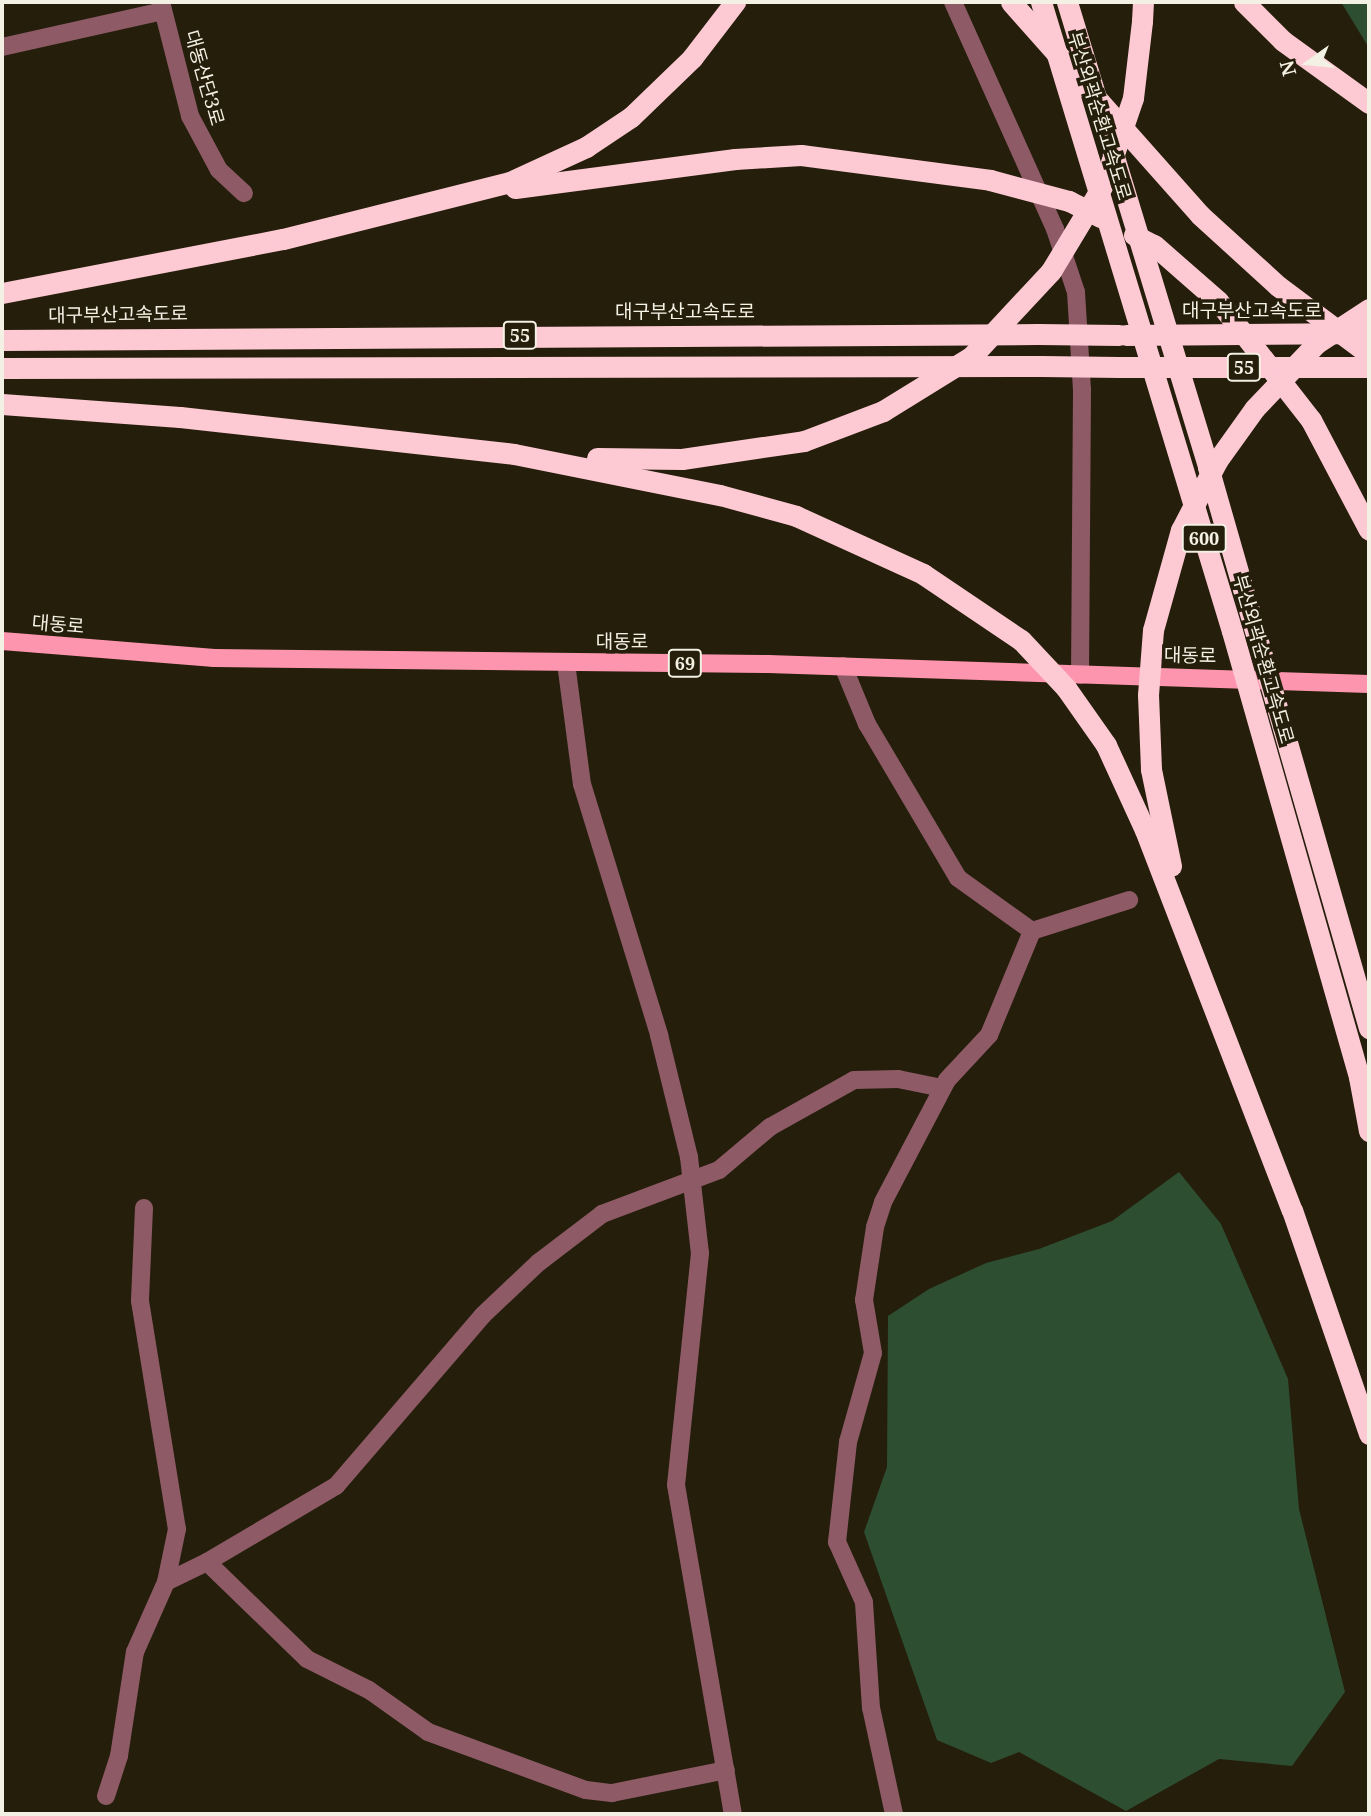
<!DOCTYPE html>
<html>
<head>
<meta charset="utf-8">
<style>
  body { margin:0 }
  #map { position:relative; width:1371px; height:1816px; overflow:hidden; background:#241e0b; font-family:"Noto Serif","Noto Sans KR",serif }
  div>[style] { position:absolute }
  .green>* { inset:0; background:#2e4e32 }
  .minor>* { height:18px; margin:-9px; padding:0 9px; transform-origin:9px; border-radius:9px; background:#8d5a66 }
  .major>* { height:18px; margin:-9px; padding:0 9px; transform-origin:9px; border-radius:9px; background:#fe95ae }
  .highway>* { height:21px; margin:-10.5px; padding:0 10.5px; transform-origin:10.5px; border-radius:10.5px; background:#fdc9d3 }
  .highway-bridge>* { height:21px; margin:-10.5px; padding:0 10.5px; transform-origin:10.5px; border-radius:10.5px; background:#fdc9d3 }
  span { translate:-50% -50%; white-space:nowrap; text-align:center; line-height:1.15; -webkit-text-stroke:7px #241e0b; paint-order:stroke }
  .shield-label span { padding:2px 5px; background:#241e0b; border:2px solid; border-radius:5px; -webkit-text-stroke-width:0 }
  .shield-label { font-size:18px; color:#f3f0e4; font-weight:700 }
  .street-label { font-size:19px; color:#f3f0e4 }
  .frame { position:absolute; inset:0; border:4px solid #f3f0e4; pointer-events:none }
  .north { position:absolute; left:1273px; top:28px; width:70px; height:70px; -webkit-text-stroke:5px #241e0b; paint-order:stroke; rotate:255deg; font-size:19px; font-weight:700; line-height:28px; text-align:center; color:#f3f0e4 }
  .north::after { content:''; display:block; margin:auto; width:24px; height:32px; background:#f3f0e4; clip-path:polygon(50% 0,100% 100%,50% 72%,0 100%) }
</style>
</head>
<body>
<div id="map">
  <div class="green">
    <div style="clip-path:polygon(1341px 2px,1369px 2px,1369px 48px)"></div>
    <div style="clip-path:polygon(1179px 1172px,1221px 1224px,1288px 1379px,1299px 1509px,1345px 1692px,1292px 1766px,1219px 1759px,1126px 1811px,1019px 1752px,991px 1763px,937px 1740px,864px 1532px,887px 1467px,888px 1316px,929px 1289px,986px 1263px,1039px 1249px,1112px 1221px)"></div>
  </div>
  <div class="minor">
    <div style="left:161px;top:2px;width:118px;rotate:75.7deg"></div>
    <div style="left:190px;top:116px;width:61px;rotate:61.8deg"></div>
    <div style="left:219px;top:170px;width:34px;rotate:43deg"></div>
    <div style="left:953px;top:2px;width:249px;rotate:65.8deg"></div>
    <div style="left:1055px;top:229px;width:66px;rotate:71.6deg"></div>
    <div style="left:1076px;top:292px;width:98px;rotate:86.5deg"></div>
    <div style="left:1082px;top:390px;width:285px;rotate:90.4deg"></div>
    <div style="left:2px;top:47px;width:165px;rotate:-12.6deg"></div>
    <div style="left:566px;top:663px;width:122px;rotate:82.5deg"></div>
    <div style="left:582px;top:784px;width:263px;rotate:72.9deg"></div>
    <div style="left:659px;top:1035px;width:126px;rotate:76.2deg"></div>
    <div style="left:689px;top:1157px;width:97px;rotate:83.5deg"></div>
    <div style="left:700px;top:1253px;width:233px;rotate:95.9deg"></div>
    <div style="left:676px;top:1485px;width:334px;rotate:80.2deg"></div>
    <div style="left:843px;top:666px;width:63px;rotate:67.5deg"></div>
    <div style="left:867px;top:724px;width:179px;rotate:59.4deg"></div>
    <div style="left:958px;top:878px;width:91px;rotate:35.6deg"></div>
    <div style="left:1032px;top:931px;width:102px;rotate:-17.7deg"></div>
    <div style="left:144px;top:1208px;width:93px;rotate:92.5deg"></div>
    <div style="left:140px;top:1301px;width:231px;rotate:80.8deg"></div>
    <div style="left:177px;top:1529px;width:54px;rotate:101.7deg"></div>
    <div style="left:207px;top:1562px;width:150px;rotate:-30.5deg"></div>
    <div style="left:336px;top:1486px;width:225px;rotate:-49.3deg"></div>
    <div style="left:483px;top:1315px;width:76px;rotate:-43.4deg"></div>
    <div style="left:538px;top:1263px;width:81px;rotate:-37.4deg"></div>
    <div style="left:602px;top:1214px;width:125px;rotate:-20.6deg"></div>
    <div style="left:719px;top:1170px;width:67px;rotate:-40.1deg"></div>
    <div style="left:770px;top:1127px;width:96px;rotate:-29.2deg"></div>
    <div style="left:854px;top:1080px;width:44px;rotate:-1.3deg"></div>
    <div style="left:898px;top:1079px;width:45px;rotate:11.6deg"></div>
    <div style="left:106px;top:1796px;width:42px;rotate:-72deg"></div>
    <div style="left:119px;top:1756px;width:105px;rotate:-81.3deg"></div>
    <div style="left:135px;top:1652px;width:77px;rotate:-66.1deg"></div>
    <div style="left:166px;top:1582px;width:46px;rotate:-26deg"></div>
    <div style="left:207px;top:1562px;width:139px;rotate:44.1deg"></div>
    <div style="left:307px;top:1659px;width:69px;rotate:26.6deg"></div>
    <div style="left:369px;top:1690px;width:72px;rotate:35.4deg"></div>
    <div style="left:428px;top:1732px;width:168px;rotate:20.2deg"></div>
    <div style="left:586px;top:1790px;width:26px;rotate:7deg"></div>
    <div style="left:612px;top:1793px;width:116px;rotate:-11.4deg"></div>
    <div style="left:894px;top:1814px;width:108px;rotate:-102.2deg"></div>
    <div style="left:871px;top:1708px;width:106px;rotate:-93.8deg"></div>
    <div style="left:864px;top:1602px;width:66px;rotate:-114.2deg"></div>
    <div style="left:837px;top:1542px;width:101px;rotate:-83.7deg"></div>
    <div style="left:848px;top:1442px;width:92px;rotate:-74.3deg"></div>
    <div style="left:873px;top:1353px;width:54px;rotate:-99.6deg"></div>
    <div style="left:864px;top:1300px;width:74px;rotate:-81.4deg"></div>
    <div style="left:875px;top:1227px;width:26px;rotate:-72deg"></div>
    <div style="left:883px;top:1202px;width:138px;rotate:-62.3deg"></div>
    <div style="left:947px;top:1080px;width:62px;rotate:-47deg"></div>
    <div style="left:989px;top:1035px;width:113px;rotate:-67.5deg"></div>
  </div>
  <div class="major">
    <div style="left:2px;top:641px;width:213px;rotate:4.6deg"></div>
    <div style="left:214px;top:658px;width:554px;rotate:0.62deg"></div>
    <div style="left:768px;top:664px;width:601px;rotate:1.91deg"></div>
  </div>
  <div class="highway">
    <div style="left:1011px;top:2px;width:285px;rotate:48.4deg"></div>
    <div style="left:1244px;top:2px;width:55px;rotate:45deg"></div>
    <div style="left:1283px;top:41px;width:106px;rotate:35.8deg"></div>
    <div style="left:1142px;top:21px;width:19px;rotate:-87deg"></div>
    <div style="left:515px;top:188px;width:222px;rotate:-7.5deg"></div>
    <div style="left:735px;top:159px;width:66px;rotate:-3.5deg"></div>
    <div style="left:801px;top:155px;width:191px;rotate:7.5deg"></div>
    <div style="left:2px;top:293px;width:286px;rotate:-10.9deg"></div>
    <div style="left:283px;top:239px;width:234px;rotate:-14.1deg"></div>
    <div style="left:510px;top:182px;width:84px;rotate:-24.7deg"></div>
    <div style="left:586px;top:147px;width:54px;rotate:-33.7deg"></div>
    <div style="left:631px;top:117px;width:85px;rotate:-44deg"></div>
    <div style="left:692px;top:58px;width:71px;rotate:-52.5deg"></div>
    <div style="left:1126px;top:335px;width:243px;rotate:-0.5deg"></div>
    <div style="left:2px;top:340px;width:1036px;rotate:-0.33deg"></div>
    <div style="left:1119px;top:367px;width:250px"></div>
    <div style="left:2px;top:368px;width:1039px;rotate:-0.11deg"></div>
    <div style="left:2px;top:404px;width:178px;rotate:4.2deg"></div>
    <div style="left:180px;top:417px;width:336px;rotate:6.3deg"></div>
    <div style="left:1359px;top:1077px;width:55px;rotate:79.5deg"></div>
    <div style="left:1292px;top:1210px;width:237px;rotate:71deg"></div>
  </div>
  <div class="highway-bridge">
    <div style="left:1041px;top:2px;width:657px;rotate:73.11deg"></div>
    <div style="left:1232px;top:631px;width:464px;rotate:74.1deg"></div>
    <div style="left:1067px;top:2px;width:486px;rotate:73.1deg"></div>
    <div style="left:1208px;top:467px;width:584px;rotate:73.99deg"></div>
    <div style="left:990px;top:180px;width:82px;rotate:14.9deg"></div>
    <div style="left:1069px;top:201px;width:35px;rotate:27deg"></div>
    <div style="left:1200px;top:215px;width:105px;rotate:42.3deg"></div>
    <div style="left:1278px;top:286px;width:114px;rotate:36.8deg"></div>
    <div style="left:1134px;top:235px;width:22px;rotate:27deg"></div>
    <div style="left:1154px;top:245px;width:85px;rotate:41.2deg"></div>
    <div style="left:1218px;top:301px;width:151px;rotate:52deg"></div>
    <div style="left:1311px;top:420px;width:124px;rotate:62.2deg"></div>
    <div style="left:1038px;top:334px;width:81px;rotate:0.7deg"></div>
    <div style="left:1041px;top:366px;width:78px;rotate:0.7deg"></div>
    <div style="left:514px;top:454px;width:210px;rotate:11.3deg"></div>
    <div style="left:720px;top:495px;width:79px;rotate:15.4deg"></div>
    <div style="left:796px;top:516px;width:140px;rotate:24.5deg"></div>
    <div style="left:923px;top:574px;width:118px;rotate:34deg"></div>
    <div style="left:1021px;top:640px;width:66px;rotate:46.8deg"></div>
    <div style="left:1066px;top:688px;width:70px;rotate:54.9deg"></div>
    <div style="left:1106px;top:745px;width:94px;rotate:65.4deg"></div>
    <div style="left:1145px;top:830px;width:407px;rotate:68.9deg"></div>
    <div style="left:597px;top:458px;width:85px;rotate:0.7deg"></div>
    <div style="left:682px;top:459px;width:123px;rotate:-8.4deg"></div>
    <div style="left:804px;top:441px;width:85px;rotate:-20.8deg"></div>
    <div style="left:883px;top:411px;width:105px;rotate:-31.7deg"></div>
    <div style="left:972px;top:356px;width:116px;rotate:-47.1deg"></div>
    <div style="left:1051px;top:271px;width:103px;rotate:-58.9deg"></div>
    <div style="left:1104px;top:183px;width:90px;rotate:-71.2deg"></div>
    <div style="left:1133px;top:98px;width:78px;rotate:-83.3deg"></div>
    <div style="left:1171px;top:866px;width:99px;rotate:-101.7deg"></div>
    <div style="left:1151px;top:769px;width:74px;rotate:-92.3deg"></div>
    <div style="left:1148px;top:695px;width:65px;rotate:-85.6deg"></div>
    <div style="left:1153px;top:630px;width:104px;rotate:-74.4deg"></div>
    <div style="left:1181px;top:530px;width:78px;rotate:-62.4deg"></div>
    <div style="left:1217px;top:461px;width:65px;rotate:-54.4deg"></div>
    <div style="left:1255px;top:408px;width:90px;rotate:-46.4deg"></div>
    <div style="left:1317px;top:343px;width:62px;rotate:-33.2deg"></div>
  </div>
  <div class="shield-label">
    <span style="left:520px;top:335px">55</span>
    <span style="left:1244px;top:367px">55</span>
    <span style="left:1204px;top:538px">600</span>
    <span style="left:685px;top:663px">69</span>
  </div>
  <div class="street-label">
    <span style="left:204px;top:78px;rotate:74deg">대동산단3로</span>
    <span style="left:1099px;top:116px;rotate:73deg">부산외곽순환고속도로</span>
    <span style="left:1252px;top:311px">대구부산고속도로</span>
    <span style="left:685px;top:312px">대구부산고속도로</span>
    <span style="left:118px;top:315px;rotate:-1deg">대구부산고속도로</span>
    <span style="left:58px;top:625px;rotate:5deg">대동로</span>
    <span style="left:622px;top:642px">대동로</span>
    <span style="left:1190px;top:656px;rotate:1deg">대동로</span>
    <span style="left:1263px;top:659px;rotate:74deg">부산외곽순환고속도로</span>
  </div>
  <div class="frame"></div>
  <div class="north">N</div>
</div>
</body>
</html>
